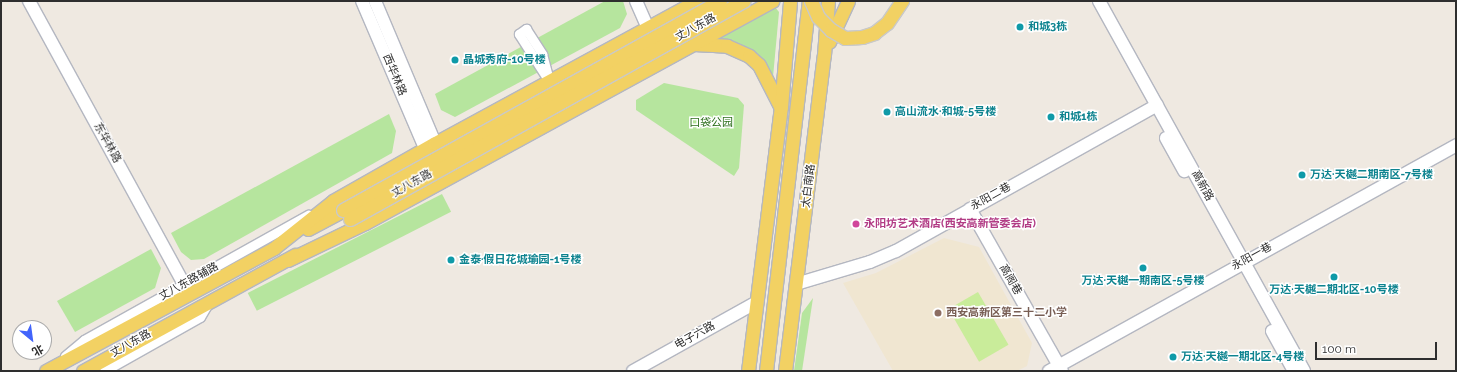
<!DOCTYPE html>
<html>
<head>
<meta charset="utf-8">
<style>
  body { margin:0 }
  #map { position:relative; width:1457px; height:372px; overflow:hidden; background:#efe9e1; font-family:Raleway,"Noto Sans SC",sans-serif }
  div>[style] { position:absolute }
  .education>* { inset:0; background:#f0e6d1 }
  .green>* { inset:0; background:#b6e59e; transform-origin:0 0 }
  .pitch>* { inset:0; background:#c9ec9a; transform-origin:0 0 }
  .roads { filter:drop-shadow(1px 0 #b4b7c1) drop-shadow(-1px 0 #b4b7c1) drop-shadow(0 1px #b4b7c1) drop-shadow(0 -1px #b4b7c1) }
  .street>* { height:9px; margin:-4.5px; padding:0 4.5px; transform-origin:4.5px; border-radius:4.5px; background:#fff }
  .secondary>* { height:12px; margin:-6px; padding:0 6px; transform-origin:6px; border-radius:6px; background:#fff }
  .primary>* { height:13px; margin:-6.5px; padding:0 6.5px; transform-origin:6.5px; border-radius:6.5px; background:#f2d163 }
  .bridges { filter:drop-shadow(1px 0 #c9c9c9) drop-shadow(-1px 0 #c9c9c9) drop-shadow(0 1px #c9c9c9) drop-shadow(0 -1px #c9c9c9) }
  .primary-bridge>* { height:13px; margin:-6.5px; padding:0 6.5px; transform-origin:6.5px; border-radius:6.5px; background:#f2d163 }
  .dots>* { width:11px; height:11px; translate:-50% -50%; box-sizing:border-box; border:2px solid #fff; border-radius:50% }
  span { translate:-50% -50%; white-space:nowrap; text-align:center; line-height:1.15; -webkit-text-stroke:3px #fff; paint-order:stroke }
  .culture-label { font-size:11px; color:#0d838f; font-weight:700 }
  .left { translate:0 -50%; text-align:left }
  .street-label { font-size:11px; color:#2e2e2e }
  .park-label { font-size:11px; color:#2c6e1b }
  .hotel-label { font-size:11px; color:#b23c85; font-weight:700 }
  .education-label { font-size:11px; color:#785e54; font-weight:700 }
  .frame { position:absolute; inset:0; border:2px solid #2e2e2e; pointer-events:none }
  .north { position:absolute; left:12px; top:320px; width:40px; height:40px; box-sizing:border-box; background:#fff; border:1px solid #ababab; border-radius:50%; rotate:151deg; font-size:11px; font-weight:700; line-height:16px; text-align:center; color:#2e2e2e }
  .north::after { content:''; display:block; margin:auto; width:14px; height:18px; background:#4264fb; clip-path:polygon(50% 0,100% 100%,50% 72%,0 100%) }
  .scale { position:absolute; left:1315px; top:342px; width:122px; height:18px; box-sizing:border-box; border:2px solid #2e2e2e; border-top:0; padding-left:5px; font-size:12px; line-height:14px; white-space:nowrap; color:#2e2e2e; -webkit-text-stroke:3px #fff; paint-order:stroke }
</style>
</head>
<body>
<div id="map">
  <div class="education">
    <div style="clip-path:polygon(944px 238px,979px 247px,1032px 343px,1027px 366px,1017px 371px,893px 371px,843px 283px,876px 273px)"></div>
  </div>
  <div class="green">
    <div style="clip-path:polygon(605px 1px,623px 1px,627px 14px,620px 28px,455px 117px,441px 110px,435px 94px)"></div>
    <div style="clip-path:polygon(775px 7px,779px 12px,773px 77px,715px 39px)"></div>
    <div style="clip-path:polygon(664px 83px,738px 98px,744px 105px,739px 168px,734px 176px,636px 110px,636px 100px)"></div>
    <div style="clip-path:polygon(389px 114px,396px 131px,392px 153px,204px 259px,191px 260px,181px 252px,171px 233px)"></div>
    <div style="left:442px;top:194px;width:20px;height:218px;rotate:63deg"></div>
    <div style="clip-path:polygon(151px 249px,161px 268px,155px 288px,75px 332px,57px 301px)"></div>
    <div style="clip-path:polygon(813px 298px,802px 371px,794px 371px,802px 313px)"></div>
  </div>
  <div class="pitch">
    <div style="left:978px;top:292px;width:61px;height:34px;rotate:60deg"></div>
  </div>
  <div class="roads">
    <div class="street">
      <div style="left:526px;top:29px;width:30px;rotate:57deg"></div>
      <div style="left:542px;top:54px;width:28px;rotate:75deg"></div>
      <div style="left:549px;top:81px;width:56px;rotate:-122.6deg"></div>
      <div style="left:519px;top:34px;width:9px;rotate:-36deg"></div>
      <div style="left:65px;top:356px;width:25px;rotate:-40deg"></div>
      <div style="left:84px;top:340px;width:257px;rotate:-29.2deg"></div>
      <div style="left:104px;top:371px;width:110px;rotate:-29.4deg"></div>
      <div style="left:200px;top:317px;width:14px;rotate:-60deg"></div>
    </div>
    <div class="secondary">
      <div style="left:29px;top:1px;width:323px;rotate:61.3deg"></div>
      <div style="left:362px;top:1px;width:160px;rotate:66.8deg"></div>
      <div style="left:375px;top:1px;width:154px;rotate:67.1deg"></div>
      <div style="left:636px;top:1px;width:64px;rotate:66.2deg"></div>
      <div style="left:1099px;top:1px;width:423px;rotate:61deg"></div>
      <div style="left:1166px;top:138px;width:38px;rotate:61deg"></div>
      <div style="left:970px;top:209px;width:186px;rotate:60.4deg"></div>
      <div style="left:796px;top:284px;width:77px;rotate:-16.6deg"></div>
      <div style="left:870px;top:262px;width:28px;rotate:-23deg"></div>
      <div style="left:896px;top:251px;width:299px;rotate:-29.2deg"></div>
      <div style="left:1272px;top:331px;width:46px;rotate:61.2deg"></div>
      <div style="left:633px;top:371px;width:142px;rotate:-29.1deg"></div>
      <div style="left:1049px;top:371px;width:466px;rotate:-29deg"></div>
    </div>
    <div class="primary">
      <div style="left:829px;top:42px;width:45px;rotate:-65.1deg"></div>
      <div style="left:694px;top:44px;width:33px;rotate:3deg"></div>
      <div style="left:727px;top:46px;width:24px;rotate:24deg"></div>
      <div style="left:749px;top:56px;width:13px;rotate:42deg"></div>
      <div style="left:759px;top:65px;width:46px;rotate:62.9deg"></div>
      <div style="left:308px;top:229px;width:40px;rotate:-28deg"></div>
      <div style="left:288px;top:260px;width:85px;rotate:-25.7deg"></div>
      <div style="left:365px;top:223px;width:464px;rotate:-28.6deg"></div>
      <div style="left:46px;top:371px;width:259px;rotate:-28.3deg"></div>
      <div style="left:274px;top:248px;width:75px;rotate:-38.5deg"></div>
      <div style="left:333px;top:201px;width:117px;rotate:-29.6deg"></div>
      <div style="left:435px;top:143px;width:297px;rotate:-28.5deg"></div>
      <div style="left:83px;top:371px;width:242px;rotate:-28.7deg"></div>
      <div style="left:748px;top:371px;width:266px;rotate:-82.9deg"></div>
      <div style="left:781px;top:107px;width:106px;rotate:-85.1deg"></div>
      <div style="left:766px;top:371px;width:372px;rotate:-83.4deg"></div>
      <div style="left:785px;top:371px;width:318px;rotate:-83deg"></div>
      <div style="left:824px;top:55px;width:54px;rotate:-85.8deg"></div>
    </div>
  </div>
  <div class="bridges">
    <div class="primary-bridge">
      <div style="left:811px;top:1px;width:17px;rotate:66deg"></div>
      <div style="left:818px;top:17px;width:18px;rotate:45deg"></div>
      <div style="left:831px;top:30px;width:16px;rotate:30deg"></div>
      <div style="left:845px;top:38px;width:17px;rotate:-3deg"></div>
      <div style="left:862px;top:37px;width:13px;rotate:-18deg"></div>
      <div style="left:874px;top:33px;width:16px;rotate:-38deg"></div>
      <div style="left:887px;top:23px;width:27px;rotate:-56deg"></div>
      <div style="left:343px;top:210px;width:431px;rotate:-29deg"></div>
      <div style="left:350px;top:219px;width:450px;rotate:-29deg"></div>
    </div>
  </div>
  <div class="dots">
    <div style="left:1020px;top:27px;background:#0f9aa8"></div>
    <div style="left:455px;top:60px;background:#0f9aa8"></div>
    <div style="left:887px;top:112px;background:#0f9aa8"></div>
    <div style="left:1051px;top:117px;background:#0f9aa8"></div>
    <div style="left:1302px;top:175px;background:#0f9aa8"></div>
    <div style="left:856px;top:224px;background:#d1479c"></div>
    <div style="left:451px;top:260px;background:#0f9aa8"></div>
    <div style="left:1143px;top:268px;background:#0f9aa8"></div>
    <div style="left:1334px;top:277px;background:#0f9aa8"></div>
    <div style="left:938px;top:313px;background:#8d6e63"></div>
    <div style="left:1173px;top:357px;background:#0f9aa8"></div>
  </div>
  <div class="culture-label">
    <span class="left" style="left:1028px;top:27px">和城3栋</span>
    <span class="left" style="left:463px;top:60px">晶城秀府-10号楼</span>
    <span class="left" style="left:895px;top:112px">高山流水·和城-5号楼</span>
    <span class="left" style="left:1059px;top:117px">和城1栋</span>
    <span class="left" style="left:1310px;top:175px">万达·天樾二期南区-7号楼</span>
    <span class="left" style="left:459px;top:260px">金泰·假日花城瑜园-1号楼</span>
    <span style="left:1143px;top:281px">万达·天樾一期南区-5号楼</span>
    <span style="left:1334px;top:290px">万达·天樾二期北区-10号楼</span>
    <span class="left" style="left:1181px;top:357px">万达·天樾一期北区-4号楼</span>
  </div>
  <div class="street-label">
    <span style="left:696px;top:28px;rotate:-29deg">丈八东路</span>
    <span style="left:394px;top:75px;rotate:67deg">西华林路</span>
    <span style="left:107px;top:143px;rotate:61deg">东华林路</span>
    <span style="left:412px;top:184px;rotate:-29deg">丈八东路</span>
    <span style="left:809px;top:186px;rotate:-83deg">太白南路</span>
    <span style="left:1202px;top:186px;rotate:61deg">高新路</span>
    <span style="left:991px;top:197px;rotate:-29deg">永阳二巷</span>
    <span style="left:1252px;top:257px;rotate:-29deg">永阳一巷</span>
    <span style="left:1010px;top:280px;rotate:60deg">高阁巷</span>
    <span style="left:189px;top:282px;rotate:-29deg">丈八东路辅路</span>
    <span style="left:695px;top:336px;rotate:-29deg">电子六路</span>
    <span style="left:131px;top:344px;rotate:-29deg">丈八东路</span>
  </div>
  <div class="park-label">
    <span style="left:711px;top:123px">口袋公园</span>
  </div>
  <div class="hotel-label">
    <span class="left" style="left:864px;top:224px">永阳坊艺术酒店(西安高新管委会店)</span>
  </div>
  <div class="education-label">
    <span class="left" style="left:946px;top:313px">西安高新区第三十二小学</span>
  </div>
  <div class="frame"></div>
  <div class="north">北</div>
  <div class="scale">100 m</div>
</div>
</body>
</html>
